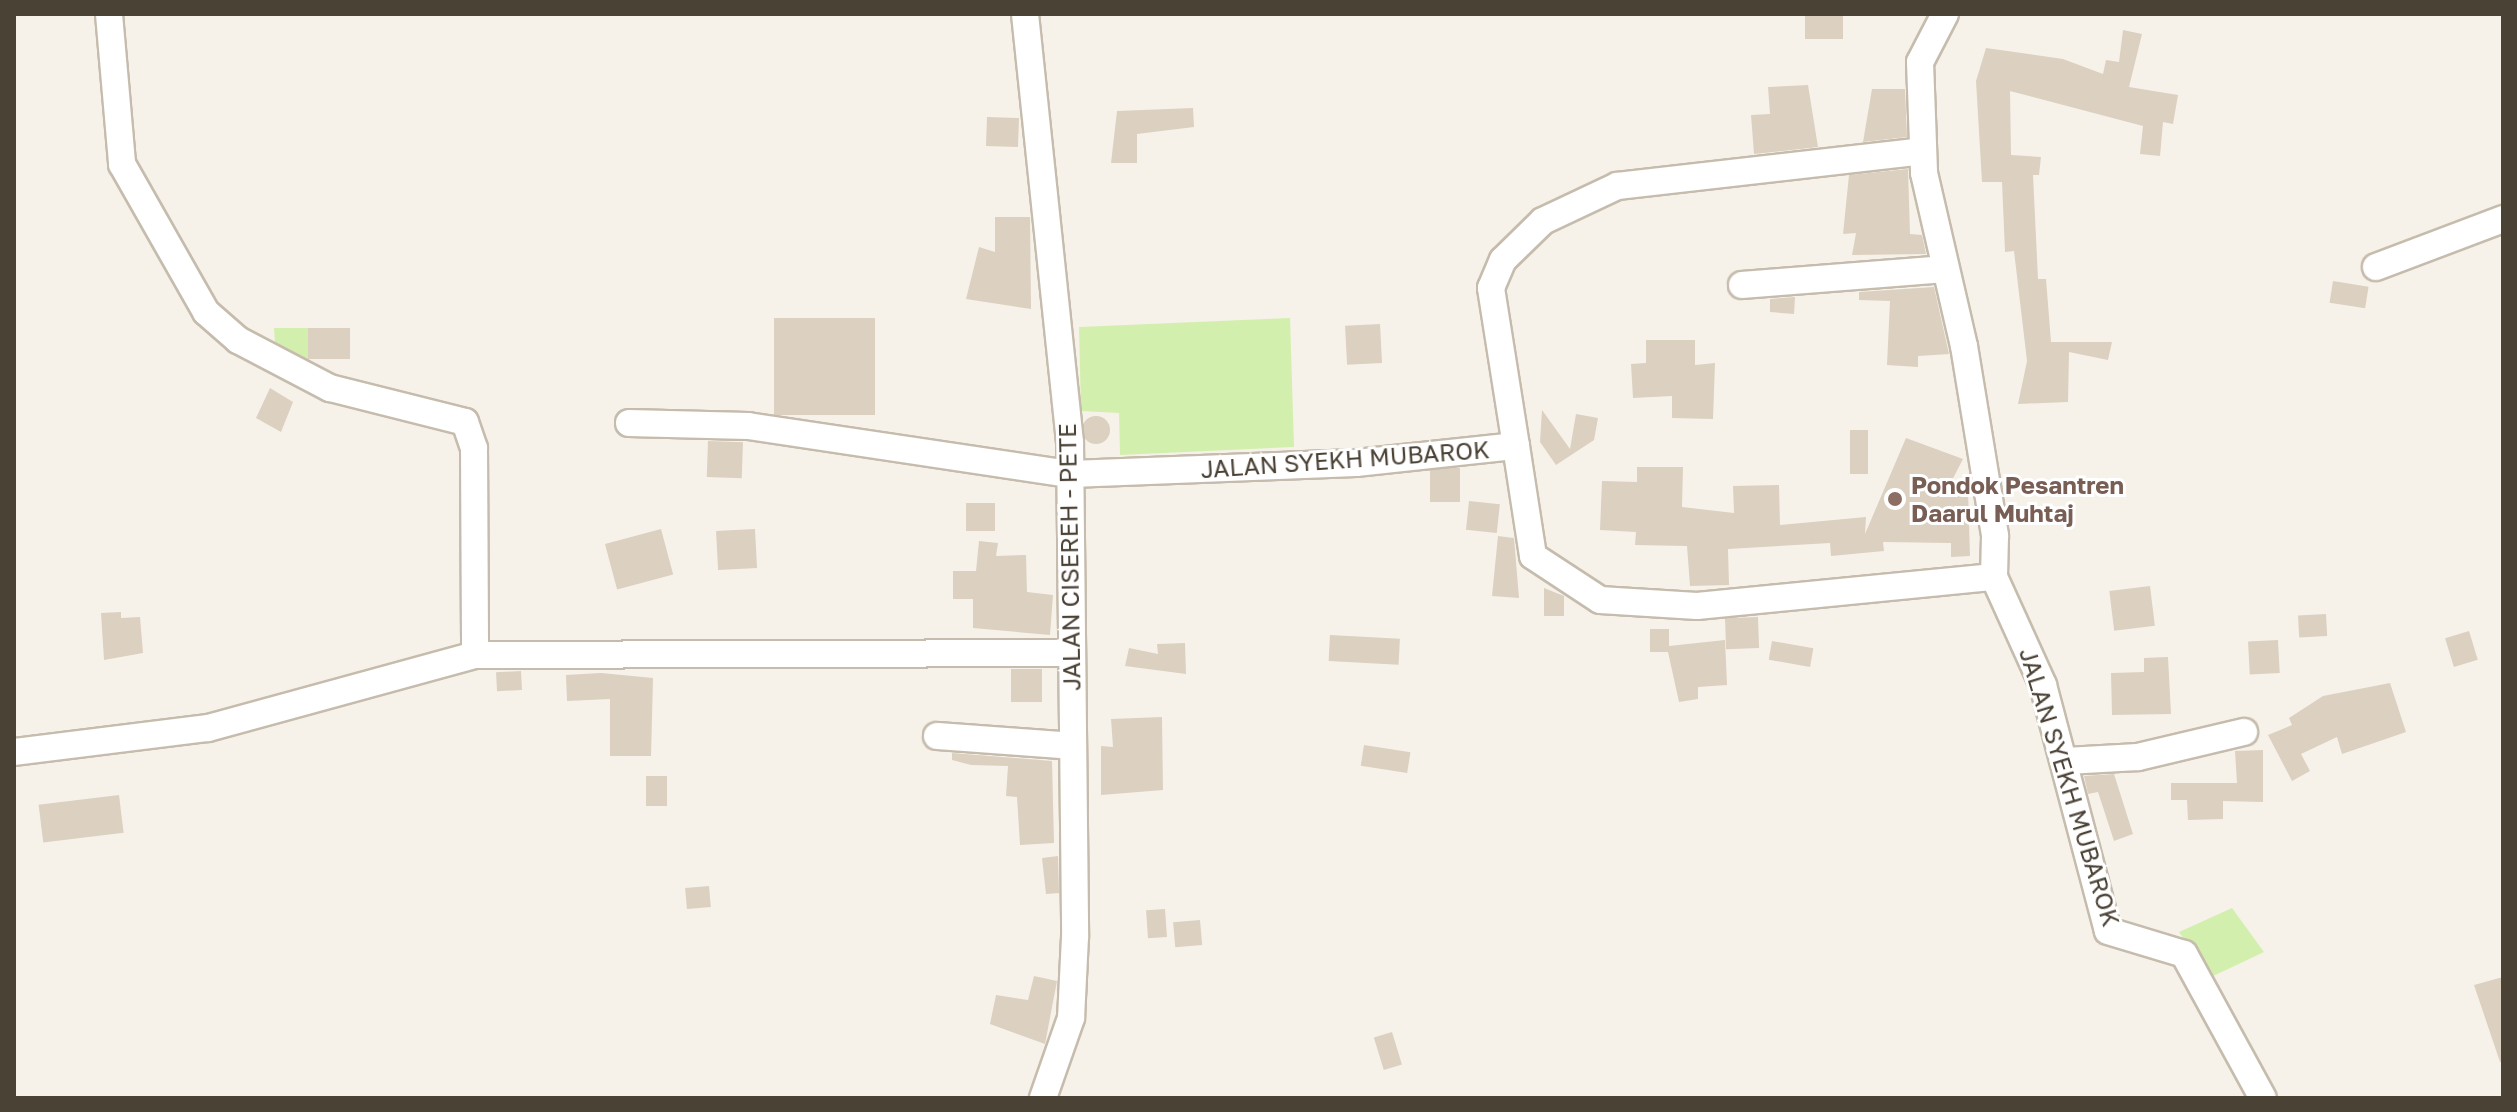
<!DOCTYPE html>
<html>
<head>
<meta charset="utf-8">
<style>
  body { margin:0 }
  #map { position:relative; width:2517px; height:1112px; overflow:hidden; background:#f6f2e9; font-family:"Golos Text",sans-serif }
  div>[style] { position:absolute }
  .green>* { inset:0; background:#d3efae }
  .building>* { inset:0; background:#dcd0c0; transform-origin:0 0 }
  .round { border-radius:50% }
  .roads { filter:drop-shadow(2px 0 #c6bcad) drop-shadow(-2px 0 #c6bcad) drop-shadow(0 2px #c6bcad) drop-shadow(0 -2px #c6bcad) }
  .street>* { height:26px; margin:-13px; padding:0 13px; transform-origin:13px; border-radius:13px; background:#fff }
  .dots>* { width:22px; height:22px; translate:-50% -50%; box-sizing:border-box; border:4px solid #fff; border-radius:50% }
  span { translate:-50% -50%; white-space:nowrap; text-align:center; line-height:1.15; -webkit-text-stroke:6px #fff; paint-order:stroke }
  .street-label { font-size:24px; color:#4b4236 }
  .education-label { font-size:24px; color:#785e54; font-weight:700 }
  .left { translate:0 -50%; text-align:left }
  .frame { position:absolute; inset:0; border:16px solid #4b4236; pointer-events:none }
</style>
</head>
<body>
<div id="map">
  <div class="green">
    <div style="clip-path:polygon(1290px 318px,1294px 447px,1120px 455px,1119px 413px,1081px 411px,1079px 327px)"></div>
    <div style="clip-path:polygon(274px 328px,308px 328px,309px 362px,276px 359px)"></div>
    <div style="clip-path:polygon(2232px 908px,2264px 952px,2211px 977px,2179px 932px)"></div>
  </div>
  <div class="building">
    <div style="left:1805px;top:14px;width:38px;height:25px"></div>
    <div style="clip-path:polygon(2123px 30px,2142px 34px,2129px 87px,2178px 95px,2173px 124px,2163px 122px,2160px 156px,2140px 154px,2143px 126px,2010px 91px,2011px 155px,2041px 157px,2039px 175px,2033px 175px,2038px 279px,2046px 279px,2051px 342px,2112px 342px,2108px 360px,2069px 352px,2068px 402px,2018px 404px,2027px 361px,2014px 251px,2005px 252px,2002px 182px,1982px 182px,1976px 81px,1986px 48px,2063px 59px,2103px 74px,2106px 60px,2119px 62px)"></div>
    <div style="clip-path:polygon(1808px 85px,1818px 147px,1754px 154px,1751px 115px,1770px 114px,1768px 87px)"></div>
    <div style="clip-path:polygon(1872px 89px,1905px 89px,1907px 137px,1863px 142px)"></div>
    <div style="clip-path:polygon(1193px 108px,1194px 127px,1137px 134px,1137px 163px,1111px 163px,1117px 111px)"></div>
    <div style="left:987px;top:117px;width:32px;height:29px;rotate:2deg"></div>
    <div style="clip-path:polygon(1908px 169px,1910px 234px,1922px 235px,1926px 254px,1852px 255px,1856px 233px,1843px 234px,1849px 175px)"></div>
    <div style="clip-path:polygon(995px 217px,1030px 217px,1031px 309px,966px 299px,979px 247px,995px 252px)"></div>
    <div style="left:2333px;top:281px;width:36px;height:22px;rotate:9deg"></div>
    <div style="clip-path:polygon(1934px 287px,1949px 354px,1918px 356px,1918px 367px,1887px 365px,1890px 301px,1859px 300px,1859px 292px)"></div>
    <div style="clip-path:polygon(1795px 297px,1794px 314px,1770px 312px,1770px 299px)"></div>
    <div style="left:875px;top:318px;width:97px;height:101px;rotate:90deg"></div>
    <div style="left:1380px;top:324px;width:39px;height:35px;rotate:87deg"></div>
    <div style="left:308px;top:328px;width:42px;height:31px"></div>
    <div style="clip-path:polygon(1646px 340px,1695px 340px,1695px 365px,1715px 363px,1713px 419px,1672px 418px,1672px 396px,1633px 398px,1631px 364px,1646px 363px)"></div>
    <div style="clip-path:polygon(270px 388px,293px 402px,281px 432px,256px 418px)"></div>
    <div style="clip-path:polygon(1542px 410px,1570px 449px,1576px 414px,1598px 418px,1594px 440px,1556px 465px,1540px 442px)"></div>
    <div class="round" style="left:1082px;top:416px;width:28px;height:28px"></div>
    <div style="left:1850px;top:430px;width:18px;height:44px"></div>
    <div style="clip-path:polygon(1906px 438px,1963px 459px,1947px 490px,1968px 489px,1970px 556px,1951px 557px,1951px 543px,1883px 542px,1884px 551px,1831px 556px,1830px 543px,1728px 549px,1729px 585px,1690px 586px,1687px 546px,1635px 545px,1636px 532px,1600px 530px,1602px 481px,1637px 482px,1637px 467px,1683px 467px,1682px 507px,1734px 513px,1733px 486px,1779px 485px,1780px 525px,1866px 517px,1865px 534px)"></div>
    <div style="left:708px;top:441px;width:35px;height:36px;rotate:2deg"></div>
    <div style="left:1460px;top:468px;width:34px;height:30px;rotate:90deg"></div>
    <div style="left:1469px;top:501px;width:31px;height:29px;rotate:6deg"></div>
    <div style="left:966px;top:503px;width:29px;height:28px"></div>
    <div style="left:661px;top:529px;width:47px;height:58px;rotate:75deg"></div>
    <div style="left:755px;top:529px;width:39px;height:39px;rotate:87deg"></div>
    <div style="clip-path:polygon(1498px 536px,1514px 538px,1519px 598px,1492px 596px)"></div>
    <div style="clip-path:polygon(979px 541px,998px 543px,996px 556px,1026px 555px,1027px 592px,1053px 595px,1050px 635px,973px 628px,973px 599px,953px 599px,953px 571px,976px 571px)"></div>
    <div style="left:2150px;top:586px;width:40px;height:41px;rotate:83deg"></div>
    <div style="clip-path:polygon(1544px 588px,1564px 596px,1564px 616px,1544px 616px)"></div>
    <div style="clip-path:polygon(121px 612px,121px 618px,140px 617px,143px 653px,104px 660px,101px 613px)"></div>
    <div style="left:2326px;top:614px;width:22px;height:28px;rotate:87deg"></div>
    <div style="left:1758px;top:617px;width:31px;height:33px;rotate:88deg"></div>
    <div style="clip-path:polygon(1650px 629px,1669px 629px,1669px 646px,1725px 640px,1727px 685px,1698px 687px,1698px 699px,1679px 702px,1668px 652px,1650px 652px)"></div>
    <div style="left:2469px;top:631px;width:30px;height:25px;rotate:73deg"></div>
    <div style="left:1330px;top:635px;width:70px;height:26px;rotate:3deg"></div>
    <div style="left:2278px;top:640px;width:33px;height:30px;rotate:87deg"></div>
    <div style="left:1772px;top:641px;width:42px;height:19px;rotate:10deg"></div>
    <div style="clip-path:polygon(1185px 643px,1186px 674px,1125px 666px,1129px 648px,1158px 654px,1157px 644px)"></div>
    <div style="clip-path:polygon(2168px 657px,2171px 714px,2112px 715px,2111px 673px,2144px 672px,2144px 658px)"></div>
    <div style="left:1011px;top:669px;width:31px;height:33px"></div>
    <div style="left:521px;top:671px;width:19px;height:25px;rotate:87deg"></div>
    <div style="clip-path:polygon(601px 673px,653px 678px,651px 756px,610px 756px,610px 699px,567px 701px,566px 675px)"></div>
    <div style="clip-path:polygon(2390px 683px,2406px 732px,2342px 754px,2337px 737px,2301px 754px,2310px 771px,2292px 781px,2268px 735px,2292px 725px,2289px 718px,2323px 696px)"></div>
    <div style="clip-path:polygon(1162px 717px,1163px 790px,1101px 795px,1101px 746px,1113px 747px,1111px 719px)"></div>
    <div style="left:1364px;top:745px;width:47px;height:21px;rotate:9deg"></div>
    <div style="clip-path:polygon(2263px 750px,2263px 802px,2223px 801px,2223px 819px,2188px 820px,2187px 800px,2171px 800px,2171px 783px,2237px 783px,2235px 751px)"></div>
    <div style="clip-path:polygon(952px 753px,1052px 761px,1054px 843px,1020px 845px,1017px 797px,1006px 796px,1008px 766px,971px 765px,952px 760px)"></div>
    <div style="clip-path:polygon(2114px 774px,2133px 834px,2114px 841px,2098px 792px,2088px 794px,2084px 776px)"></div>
    <div style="left:646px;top:776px;width:21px;height:30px"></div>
    <div style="left:119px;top:795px;width:38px;height:81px;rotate:83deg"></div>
    <div style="clip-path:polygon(1058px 856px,1059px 893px,1046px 894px,1042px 858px)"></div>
    <div style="left:709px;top:886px;width:21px;height:24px;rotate:85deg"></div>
    <div style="left:1165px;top:909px;width:28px;height:19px;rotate:86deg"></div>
    <div style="left:1200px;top:920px;width:25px;height:27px;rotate:85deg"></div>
    <div style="clip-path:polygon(1034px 976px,1057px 981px,1045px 1044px,990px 1024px,996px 995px,1028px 1000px)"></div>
    <div style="clip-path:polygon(2503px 977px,2503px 1061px,2500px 1062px,2474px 985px)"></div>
    <div style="left:1392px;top:1032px;width:34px;height:19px;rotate:73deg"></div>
  </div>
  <div class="roads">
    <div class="street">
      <div style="left:109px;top:14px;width:151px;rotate:85deg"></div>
      <div style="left:122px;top:164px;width:170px;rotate:60.4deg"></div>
      <div style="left:206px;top:312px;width:43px;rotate:41.2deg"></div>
      <div style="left:238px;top:340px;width:104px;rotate:27.6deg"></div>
      <div style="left:330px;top:388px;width:139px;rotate:14.1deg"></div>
      <div style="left:465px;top:422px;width:28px;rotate:71deg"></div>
      <div style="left:474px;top:448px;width:207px;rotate:89.7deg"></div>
      <div style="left:1025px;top:14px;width:430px;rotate:84deg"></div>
      <div style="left:1070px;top:442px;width:495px;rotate:89.4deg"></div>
      <div style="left:1075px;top:937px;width:81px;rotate:92.8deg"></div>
      <div style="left:1071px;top:1018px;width:85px;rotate:109.3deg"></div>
      <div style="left:1945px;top:14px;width:54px;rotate:117.5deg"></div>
      <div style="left:1920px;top:62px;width:111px;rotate:87.9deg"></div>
      <div style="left:1924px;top:173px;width:178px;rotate:77deg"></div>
      <div style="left:1964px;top:346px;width:193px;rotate:80.7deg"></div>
      <div style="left:1995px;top:536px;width:41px;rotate:91.4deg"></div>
      <div style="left:2376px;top:267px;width:136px;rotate:-20.7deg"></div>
      <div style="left:1742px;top:285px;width:204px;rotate:-4.5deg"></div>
      <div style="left:629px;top:423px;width:119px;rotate:1.4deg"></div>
      <div style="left:748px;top:426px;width:327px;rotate:8.5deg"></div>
      <div style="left:1071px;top:474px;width:285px;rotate:-2.2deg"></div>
      <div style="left:1356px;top:463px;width:161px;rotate:-6.1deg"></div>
      <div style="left:1516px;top:446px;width:111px;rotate:81.2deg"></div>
      <div style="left:1533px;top:556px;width:80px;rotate:33.3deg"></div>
      <div style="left:1600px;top:600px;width:97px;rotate:3.5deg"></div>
      <div style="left:1697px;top:606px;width:298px;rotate:-5.6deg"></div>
      <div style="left:1516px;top:446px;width:160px;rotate:-99deg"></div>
      <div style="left:1491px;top:288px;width:30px;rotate:-67deg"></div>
      <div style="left:1503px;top:260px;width:56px;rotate:-44.3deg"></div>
      <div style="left:1543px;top:221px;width:82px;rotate:-25.3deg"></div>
      <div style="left:1617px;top:186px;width:307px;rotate:-6.5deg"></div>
      <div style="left:1994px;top:577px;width:119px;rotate:65.6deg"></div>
      <div style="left:2043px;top:685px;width:254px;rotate:75.2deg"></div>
      <div style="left:2108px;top:931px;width:79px;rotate:16.8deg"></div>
      <div style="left:2184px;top:954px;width:164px;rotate:61.3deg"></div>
      <div style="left:937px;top:736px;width:135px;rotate:4.2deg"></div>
      <div style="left:14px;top:752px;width:195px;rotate:-7.1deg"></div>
      <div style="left:208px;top:728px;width:277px;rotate:-15.3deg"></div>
      <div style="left:475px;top:655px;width:593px;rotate:-0.19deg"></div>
      <div style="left:2066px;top:761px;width:72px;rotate:-3.2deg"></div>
      <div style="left:2138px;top:757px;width:109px;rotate:-13.3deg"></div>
    </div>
  </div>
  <div class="dots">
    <div style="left:1895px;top:499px;background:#8d6e63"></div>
  </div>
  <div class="street-label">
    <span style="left:1345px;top:459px;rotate:-4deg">JALAN SYEKH MUBAROK</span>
    <span style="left:1069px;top:557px;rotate:-91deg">JALAN CISEREH - PETE</span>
    <span style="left:2070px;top:787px;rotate:73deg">JALAN SYEKH MUBAROK</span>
  </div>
  <div class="education-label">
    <span class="left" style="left:1911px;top:499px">Pondok Pesantren<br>Daarul Muhtaj</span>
  </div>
  <div class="frame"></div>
</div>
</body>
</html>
